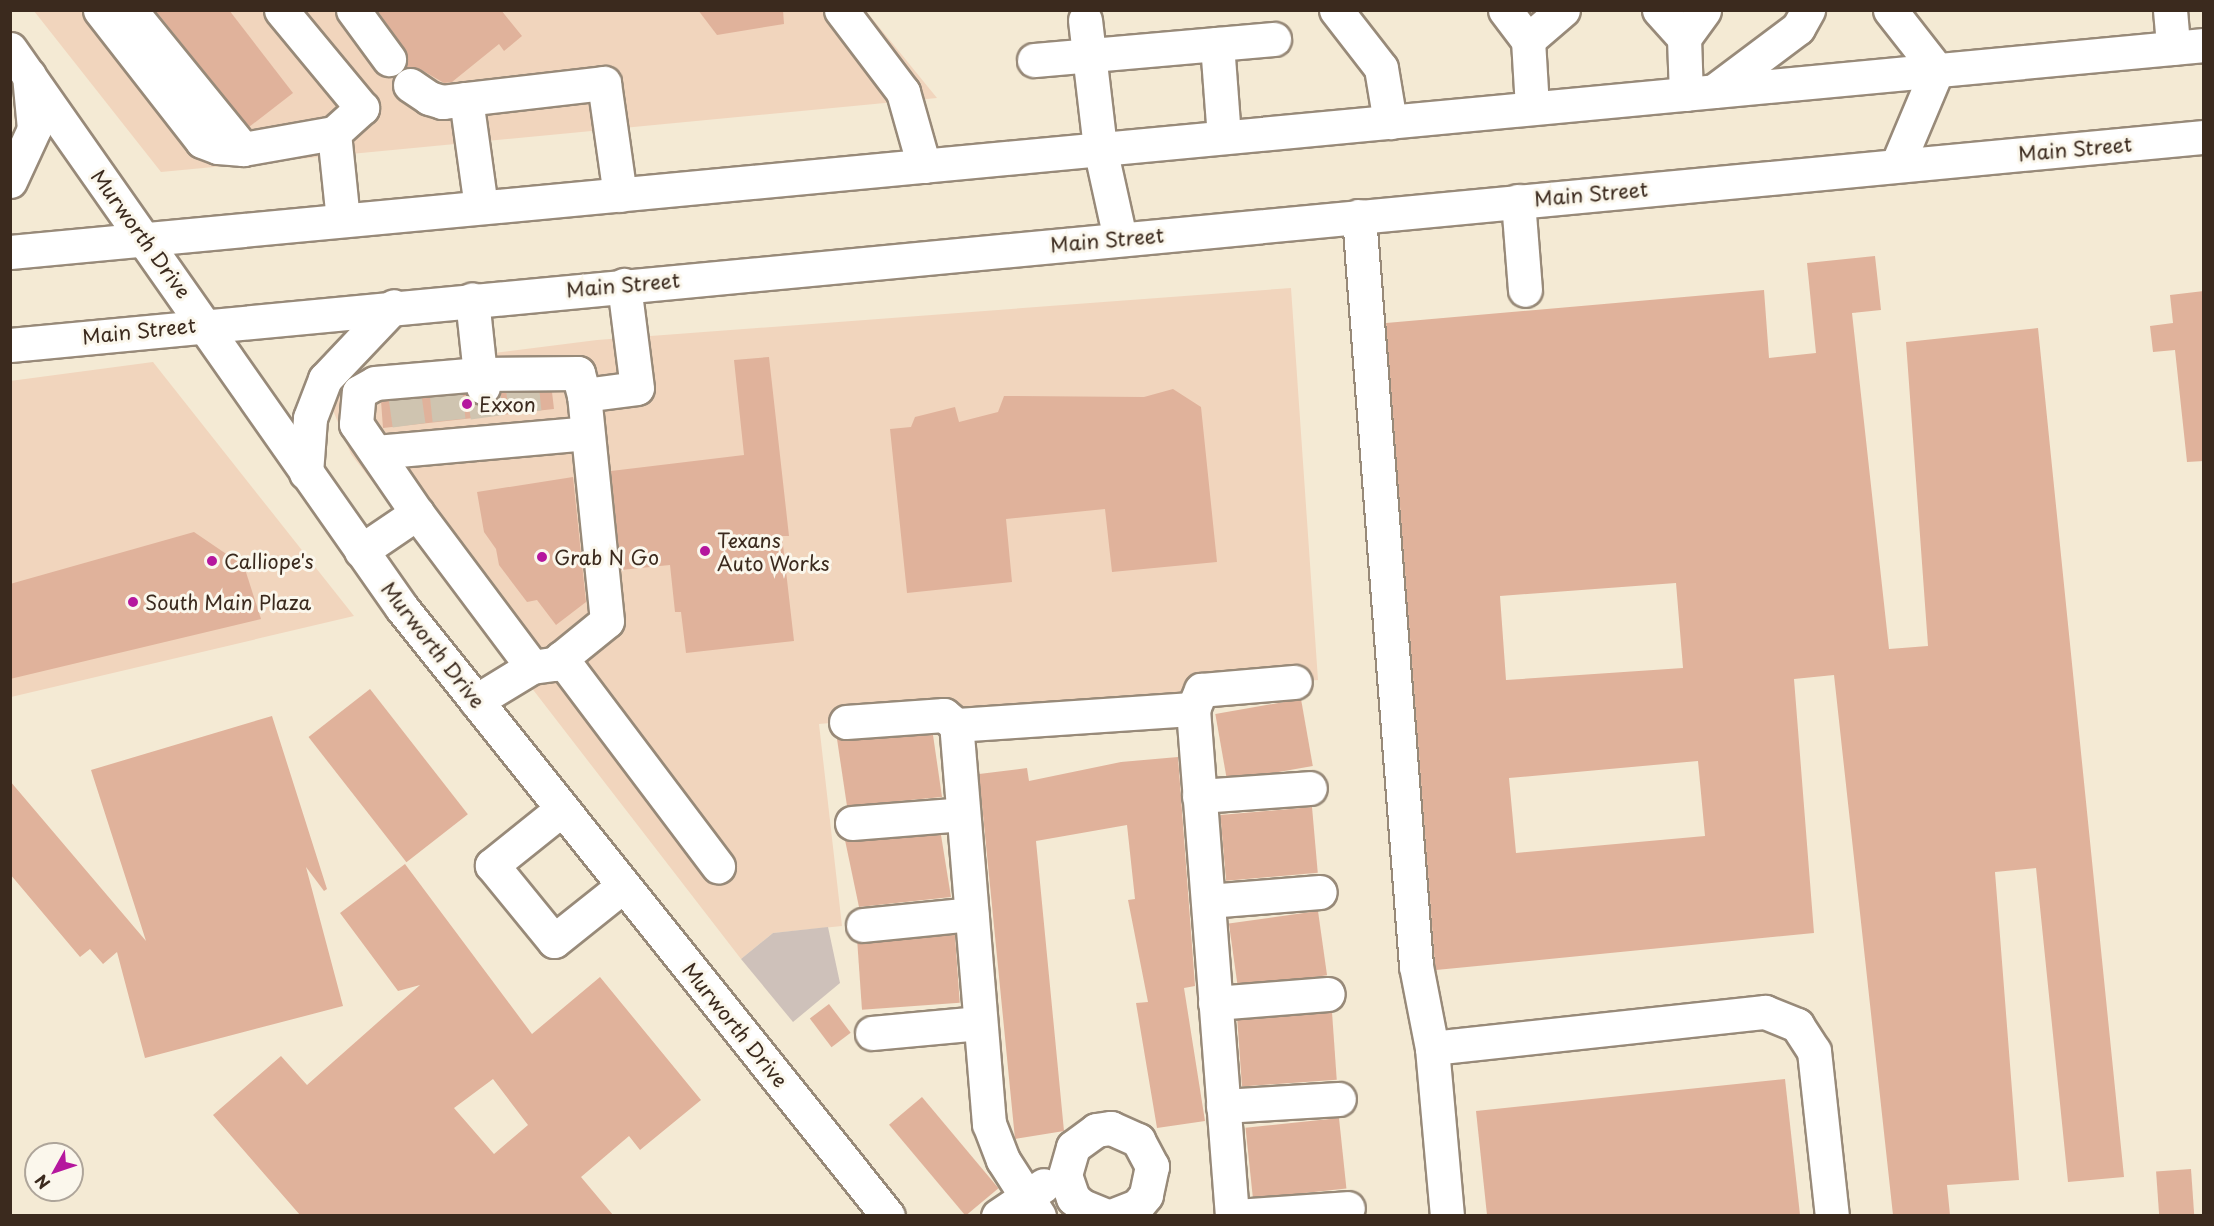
<!DOCTYPE html>
<html>
<head>
<meta charset="utf-8">
<style>
  body { margin:0 }
  #map { position:relative; width:2214px; height:1226px; overflow:hidden; background:#f4ead4; font-family:"Playpen Sans",sans-serif }
  div>[style] { position:absolute }
  .built>* { inset:0; background:#f1d5bd }
  .industrial>* { inset:0; background:#cec1ba }
  .building>* { inset:0; background:#e0b29b; transform-origin:0 0 }
  .minor-tunnel>* { height:33px; margin-top:-16.5px; transform-origin:0; background:repeating-linear-gradient(90deg,#cfc4b0 0 33px,transparent 0 49px) }
  .roads { filter:drop-shadow(2px 0 #988a79) drop-shadow(-2px 0 #988a79) drop-shadow(0 2px #988a79) drop-shadow(0 -2px #988a79) }
  .minor>* { height:33px; margin:-16.5px; padding:0 16.5px; transform-origin:16.5px; border-radius:16.5px; background:#fff }
  .major>* { height:33px; margin:-16.5px; padding:0 16.5px; transform-origin:16.5px; border-radius:16.5px; background:#fff }
  .dots>* { width:16px; height:16px; translate:-50% -50%; box-sizing:border-box; border:3px solid #fbf7ec; border-radius:50% }
  span { translate:-50% -50%; white-space:nowrap; text-align:center; line-height:1.15; -webkit-text-stroke:6px #fbf7ec; paint-order:stroke }
  .street-label { font-size:20px; color:#3b2a1e }
  .poi-label { font-size:20px; color:#3b2a1e }
  .left { translate:0 -50%; text-align:left }
  .frame { position:absolute; inset:0; border:12px solid #3b2a1e; pointer-events:none }
  .north { position:absolute; left:24px; top:1142px; width:60px; height:60px; box-sizing:border-box; background:#fbf7ec; border:2px solid #aea59a; border-radius:50%; rotate:230deg; font-size:16px; font-weight:700; line-height:24px; text-align:center; color:#3b2a1e }
  .north::after { content:''; display:block; margin:auto; width:21px; height:27px; background:#b5179e; clip-path:polygon(50% 0,100% 100%,50% 72%,0 100%) }
</style>
</head>
<body>
<div id="map">
  <div class="built">
    <div style="clip-path:polygon(34px 11px,866px 11px,937px 98px,161px 172px)"></div>
    <div style="clip-path:polygon(1291px 288px,1318px 680px,819px 724px,842px 926px,773px 933px,741px 959px,351px 454px,332px 408px,349px 371px,597px 340px)"></div>
    <div style="clip-path:polygon(153px 362px,354px 616px,11px 697px,10px 381px)"></div>
  </div>
  <div class="industrial">
    <div style="clip-path:polygon(828px 927px,840px 983px,793px 1022px,741px 959px,773px 933px)"></div>
  </div>
  <div class="building">
    <div style="clip-path:polygon(155px 10px,229px 10px,293px 93px,249px 127px)"></div>
    <div style="clip-path:polygon(377px 10px,501px 10px,522px 36px,504px 51px,499px 44px,452px 82px,444px 83px,420px 69px,406px 67px,404px 48px)"></div>
    <div style="clip-path:polygon(698px 10px,783px 10px,784px 24px,717px 35px)"></div>
    <div style="clip-path:polygon(evenodd,1875px 256px,1881px 310px,1852px 313px,1889px 649px,1928px 646px,1906px 342px,2038px 328px,2124px 1177px,2068px 1182px,2036px 868px,1995px 872px,2019px 1180px,1947px 1185px,1950px 1215px,1893px 1215px,1834px 675px,1794px 679px,1814px 933px,1436px 970px,1435px 965px,1386px 323px,1764px 290px,1769px 358px,1816px 353px,1807px 263px,1875px 256px,1676px 583px,1683px 668px,1506px 680px,1500px 596px,1676px 583px,1875px 256px,1698px 761px,1705px 836px,1516px 853px,1509px 778px,1698px 761px)"></div>
    <div style="clip-path:polygon(2204px 291px,2204px 461px,2187px 462px,2175px 350px,2153px 352px,2150px 326px,2173px 323px,2170px 295px)"></div>
    <div style="clip-path:polygon(769px 357px,789px 536px,782px 536px,794px 641px,686px 653px,681px 612px,675px 612px,670px 565px,621px 570px,611px 471px,744px 455px,734px 360px)"></div>
    <div style="clip-path:polygon(1173px 389px,1201px 407px,1217px 562px,1112px 572px,1105px 509px,1006px 519px,1012px 582px,907px 593px,890px 429px,911px 427px,915px 417px,955px 407px,959px 422px,998px 412px,1004px 396px,1144px 397px)"></div>
    <div style="clip-path:polygon(552px 392px,554px 409px,383px 428px,381px 401px,466px 394px,477px 405px,487px 405px,501px 393px)"></div>
    <div style="clip-path:polygon(573px 477px,586px 602px,556px 625px,537px 600px,527px 602px,499px 565px,496px 549px,484px 532px,477px 492px)"></div>
    <div style="clip-path:polygon(194px 532px,244px 566px,261px 619px,10px 679px,10px 584px)"></div>
    <div style="left:370px;top:689px;width:159px;height:78px;rotate:52deg"></div>
    <div style="left:1301px;top:699px;width:68px;height:87px;rotate:80deg"></div>
    <div style="clip-path:polygon(272px 716px,327px 889px,324px 891px,306px 867px,343px 1006px,145px 1058px,117px 952px,103px 964px,90px 949px,80px 957px,10px 874px,10px 781px,146px 941px,91px 770px)"></div>
    <div style="clip-path:polygon(933px 735px,942px 797px,847px 806px,837px 739px)"></div>
    <div style="clip-path:polygon(1178px 757px,1195px 986px,1184px 988px,1205px 1121px,1157px 1128px,1136px 1003px,1148px 1002px,1128px 900px,1135px 899px,1127px 825px,1036px 841px,1064px 1131px,1015px 1139px,979px 774px,1027px 768px,1029px 781px,1121px 762px)"></div>
    <div style="left:1312px;top:807px;width:66px;height:92px;rotate:85deg"></div>
    <div style="clip-path:polygon(941px 835px,951px 897px,859px 907px,845px 840px)"></div>
    <div style="clip-path:polygon(evenodd,405px 864px,532px 1034px,600px 977px,701px 1100px,640px 1150px,629px 1136px,581px 1177px,613px 1215px,300px 1215px,213px 1115px,281px 1056px,307px 1085px,420px 985px,398px 991px,340px 913px,405px 864px,493px 1079px,528px 1125px,494px 1154px,454px 1108px,493px 1079px)"></div>
    <div style="left:1318px;top:911px;width:65px;height:90px;rotate:82deg"></div>
    <div style="left:955px;top:935px;width:68px;height:98px;rotate:86deg"></div>
    <div style="left:829px;top:1004px;width:36px;height:24px;rotate:53deg"></div>
    <div style="left:1332px;top:1012px;width:68px;height:95px;rotate:86deg"></div>
    <div style="clip-path:polygon(1785px 1079px,1800px 1215px,1487px 1215px,1476px 1111px)"></div>
    <div style="left:922px;top:1097px;width:119px;height:43px;rotate:50deg"></div>
    <div style="left:1339px;top:1118px;width:71px;height:94px;rotate:84deg"></div>
    <div style="left:2191px;top:1169px;width:46px;height:35px;rotate:86deg"></div>
  </div>
  <div class="minor-tunnel">
    <div style="left:522px;top:383px;width:29px;rotate:84deg"></div>
    <div style="left:483px;top:387px;width:30px;rotate:82deg"></div>
    <div style="left:446px;top:391px;width:29px;rotate:84deg"></div>
    <div style="left:405px;top:396px;width:29px;rotate:82deg"></div>
  </div>
  <div class="roads">
    <div class="minor">
      <div style="left:100px;top:10px;width:166px;rotate:52.1deg"></div>
      <div style="left:202px;top:141px;width:17px;rotate:21deg"></div>
      <div style="left:218px;top:147px;width:25px;rotate:5deg"></div>
      <div style="left:243px;top:149px;width:92px;rotate:-10deg"></div>
      <div style="left:334px;top:133px;width:38px;rotate:-42deg"></div>
      <div style="left:362px;top:108px;width:127px;rotate:-129.6deg"></div>
      <div style="left:130px;top:10px;width:179px;rotate:50.9deg"></div>
      <div style="left:353px;top:10px;width:61px;rotate:53.7deg"></div>
      <div style="left:841px;top:10px;width:103px;rotate:52.9deg"></div>
      <div style="left:903px;top:92px;width:77px;rotate:74.2deg"></div>
      <div style="left:1336px;top:10px;width:73px;rotate:52.2deg"></div>
      <div style="left:1381px;top:68px;width:55px;rotate:80.5deg"></div>
      <div style="left:1505px;top:10px;width:38px;rotate:53deg"></div>
      <div style="left:1528px;top:40px;width:68px;rotate:86.6deg"></div>
      <div style="left:1659px;top:10px;width:38px;rotate:48deg"></div>
      <div style="left:1684px;top:38px;width:56px;rotate:88deg"></div>
      <div style="left:1890px;top:10px;width:76px;rotate:51.9deg"></div>
      <div style="left:1937px;top:70px;width:103px;rotate:112.8deg"></div>
      <div style="left:2170px;top:10px;width:38px;rotate:85deg"></div>
      <div style="left:1085px;top:20px;width:129px;rotate:83.3deg"></div>
      <div style="left:1684px;top:38px;width:34px;rotate:-54deg"></div>
      <div style="left:1528px;top:40px;width:46px;rotate:-40.6deg"></div>
      <div style="left:1217px;top:44px;width:93px;rotate:85.7deg"></div>
      <div style="left:10px;top:49px;width:683px;rotate:54.96deg"></div>
      <div style="left:402px;top:608px;width:778px;rotate:51.36deg"></div>
      <div style="left:1034px;top:60px;width:241px;rotate:-5deg"></div>
      <div style="left:410px;top:85px;width:23px;rotate:34deg"></div>
      <div style="left:429px;top:98px;width:14px;rotate:17deg"></div>
      <div style="left:442px;top:102px;width:24px;rotate:-7deg"></div>
      <div style="left:334px;top:133px;width:87px;rotate:84.1deg"></div>
      <div style="left:1518px;top:201px;width:89px;rotate:85.5deg"></div>
      <div style="left:481px;top:207px;width:109px;rotate:-97.9deg"></div>
      <div style="left:466px;top:99px;width:139px;rotate:-6.6deg"></div>
      <div style="left:604px;top:83px;width:113px;rotate:81.9deg"></div>
      <div style="left:1359px;top:216px;width:752px;rotate:85.65deg"></div>
      <div style="left:1416px;top:966px;width:84px;rotate:79deg"></div>
      <div style="left:483px;top:387px;width:13px;rotate:-103deg"></div>
      <div style="left:480px;top:374px;width:98px;rotate:-0.6deg"></div>
      <div style="left:578px;top:373px;width:23px;rotate:75deg"></div>
      <div style="left:376px;top:452px;width:212px;rotate:-5.1deg"></div>
      <div style="left:417px;top:513px;width:108px;rotate:-124.4deg"></div>
      <div style="left:356px;top:424px;width:32px;rotate:-85deg"></div>
      <div style="left:359px;top:392px;width:18px;rotate:-29deg"></div>
      <div style="left:375px;top:383px;width:105px;rotate:-4.9deg"></div>
      <div style="left:480px;top:374px;width:75px;rotate:-96.1deg"></div>
      <div style="left:361px;top:551px;width:68px;rotate:-34.2deg"></div>
      <div style="left:417px;top:513px;width:192px;rotate:53.2deg"></div>
      <div style="left:561px;top:658px;width:261px;rotate:53deg"></div>
      <div style="left:476px;top:701px;width:66px;rotate:-31.3deg"></div>
      <div style="left:532px;top:667px;width:22px;rotate:-8deg"></div>
      <div style="left:554px;top:664px;width:68px;rotate:-39.1deg"></div>
      <div style="left:607px;top:621px;width:227px;rotate:-95.8deg"></div>
      <div style="left:584px;top:395px;width:53px;rotate:-7.5deg"></div>
      <div style="left:637px;top:388px;width:104px;rotate:-97.2deg"></div>
      <div style="left:846px;top:722px;width:98px;rotate:-4.1deg"></div>
      <div style="left:944px;top:715px;width:16px;rotate:40deg"></div>
      <div style="left:1199px;top:796px;width:111px;rotate:-4.1deg"></div>
      <div style="left:562px;top:809px;width:90px;rotate:141.3deg"></div>
      <div style="left:492px;top:865px;width:98px;rotate:50.8deg"></div>
      <div style="left:554px;top:941px;width:88px;rotate:-38.6deg"></div>
      <div style="left:852px;top:823px;width:111px;rotate:-4.6deg"></div>
      <div style="left:1208px;top:901px;width:112px;rotate:-4.6deg"></div>
      <div style="left:863px;top:925px;width:109px;rotate:-5.8deg"></div>
      <div style="left:1215px;top:1003px;width:113px;rotate:-4.6deg"></div>
      <div style="left:872px;top:1033px;width:108px;rotate:-5.3deg"></div>
      <div style="left:1223px;top:1106px;width:116px;rotate:-3.5deg"></div>
      <div style="left:998px;top:1216px;width:55px;rotate:-34deg"></div>
      <div style="left:1039px;top:1216px;width:67px;rotate:-122.7deg"></div>
      <div style="left:1003px;top:1160px;width:39px;rotate:-111deg"></div>
      <div style="left:989px;top:1124px;width:400px;rotate:-94.7deg"></div>
      <div style="left:956px;top:725px;width:238px;rotate:-3.9deg"></div>
      <div style="left:1107px;top:1216px;width:27px;rotate:-158deg"></div>
      <div style="left:1082px;top:1206px;width:12px;rotate:-138deg"></div>
      <div style="left:1073px;top:1198px;width:24px;rotate:-109deg"></div>
      <div style="left:1065px;top:1175px;width:29px;rotate:-74deg"></div>
      <div style="left:1073px;top:1147px;width:29px;rotate:-36deg"></div>
      <div style="left:1096px;top:1130px;width:15px;rotate:-8deg"></div>
      <div style="left:1111px;top:1128px;width:30px;rotate:24deg"></div>
      <div style="left:1138px;top:1140px;width:30px;rotate:62deg"></div>
      <div style="left:1152px;top:1166px;width:30px;rotate:102deg"></div>
      <div style="left:1146px;top:1195px;width:14px;rotate:129deg"></div>
      <div style="left:1137px;top:1206px;width:28px;rotate:159deg"></div>
      <div style="left:1232px;top:1216px;width:508px;rotate:-94.4deg"></div>
      <div style="left:1193px;top:709px;width:21px;rotate:-67deg"></div>
      <div style="left:1201px;top:690px;width:94px;rotate:-4.9deg"></div>
      <div style="left:1235px;top:1216px;width:113px;rotate:-4deg"></div>
      <div style="left:1447px;top:1216px;width:169px;rotate:-95.1deg"></div>
      <div style="left:1432px;top:1048px;width:335px;rotate:-6.2deg"></div>
      <div style="left:1765px;top:1012px;width:35px;rotate:22deg"></div>
      <div style="left:1797px;top:1025px;width:31px;rotate:57deg"></div>
      <div style="left:1814px;top:1051px;width:166px;rotate:83.8deg"></div>
    </div>
    <div class="major">
      <div style="left:1714px;top:91px;width:105px;rotate:-36.9deg"></div>
      <div style="left:1798px;top:28px;width:21px;rotate:-61deg"></div>
      <div style="left:1100px;top:148px;width:92px;rotate:77.5deg"></div>
      <div style="left:10px;top:181px;width:57px;rotate:-65.2deg"></div>
      <div style="left:34px;top:129px;width:54px;rotate:-95.3deg"></div>
      <div style="left:10px;top:252px;width:2204px;rotate:-5.39deg"></div>
      <div style="left:10px;top:345px;width:2204px;rotate:-5.42deg"></div>
      <div style="left:306px;top:473px;width:55px;rotate:-85.8deg"></div>
      <div style="left:310px;top:418px;width:42px;rotate:-69deg"></div>
      <div style="left:325px;top:379px;width:100px;rotate:-46.6deg"></div>
    </div>
  </div>
  <div class="dots">
    <div style="left:467px;top:404px;background:#b5179e"></div>
    <div style="left:705px;top:551px;background:#b5179e"></div>
    <div style="left:542px;top:557px;background:#b5179e"></div>
    <div style="left:212px;top:561px;background:#b5179e"></div>
    <div style="left:133px;top:602px;background:#b5179e"></div>
  </div>
  <div class="street-label">
    <span style="left:2075px;top:149px;rotate:-5deg">Main Street</span>
    <span style="left:1591px;top:194px;rotate:-5deg">Main Street</span>
    <span style="left:141px;top:234px;rotate:54deg">Murworth Drive</span>
    <span style="left:1107px;top:240px;rotate:-5deg">Main Street</span>
    <span style="left:623px;top:285px;rotate:-5deg">Main Street</span>
    <span style="left:139px;top:331px;rotate:-6deg">Main Street</span>
    <span style="left:433px;top:645px;rotate:52deg">Murworth Drive</span>
    <span style="left:735px;top:1025px;rotate:51deg">Murworth Drive</span>
  </div>
  <div class="poi-label">
    <span class="left" style="left:479px;top:404px">Exxon</span>
    <span class="left" style="left:717px;top:552px">Texans<br>Auto Works</span>
    <span class="left" style="left:554px;top:557px">Grab N Go</span>
    <span class="left" style="left:224px;top:561px">Calliope's</span>
    <span class="left" style="left:145px;top:602px">South Main Plaza</span>
  </div>
  <div class="frame"></div>
  <div class="north">N</div>
</div>
</body>
</html>
